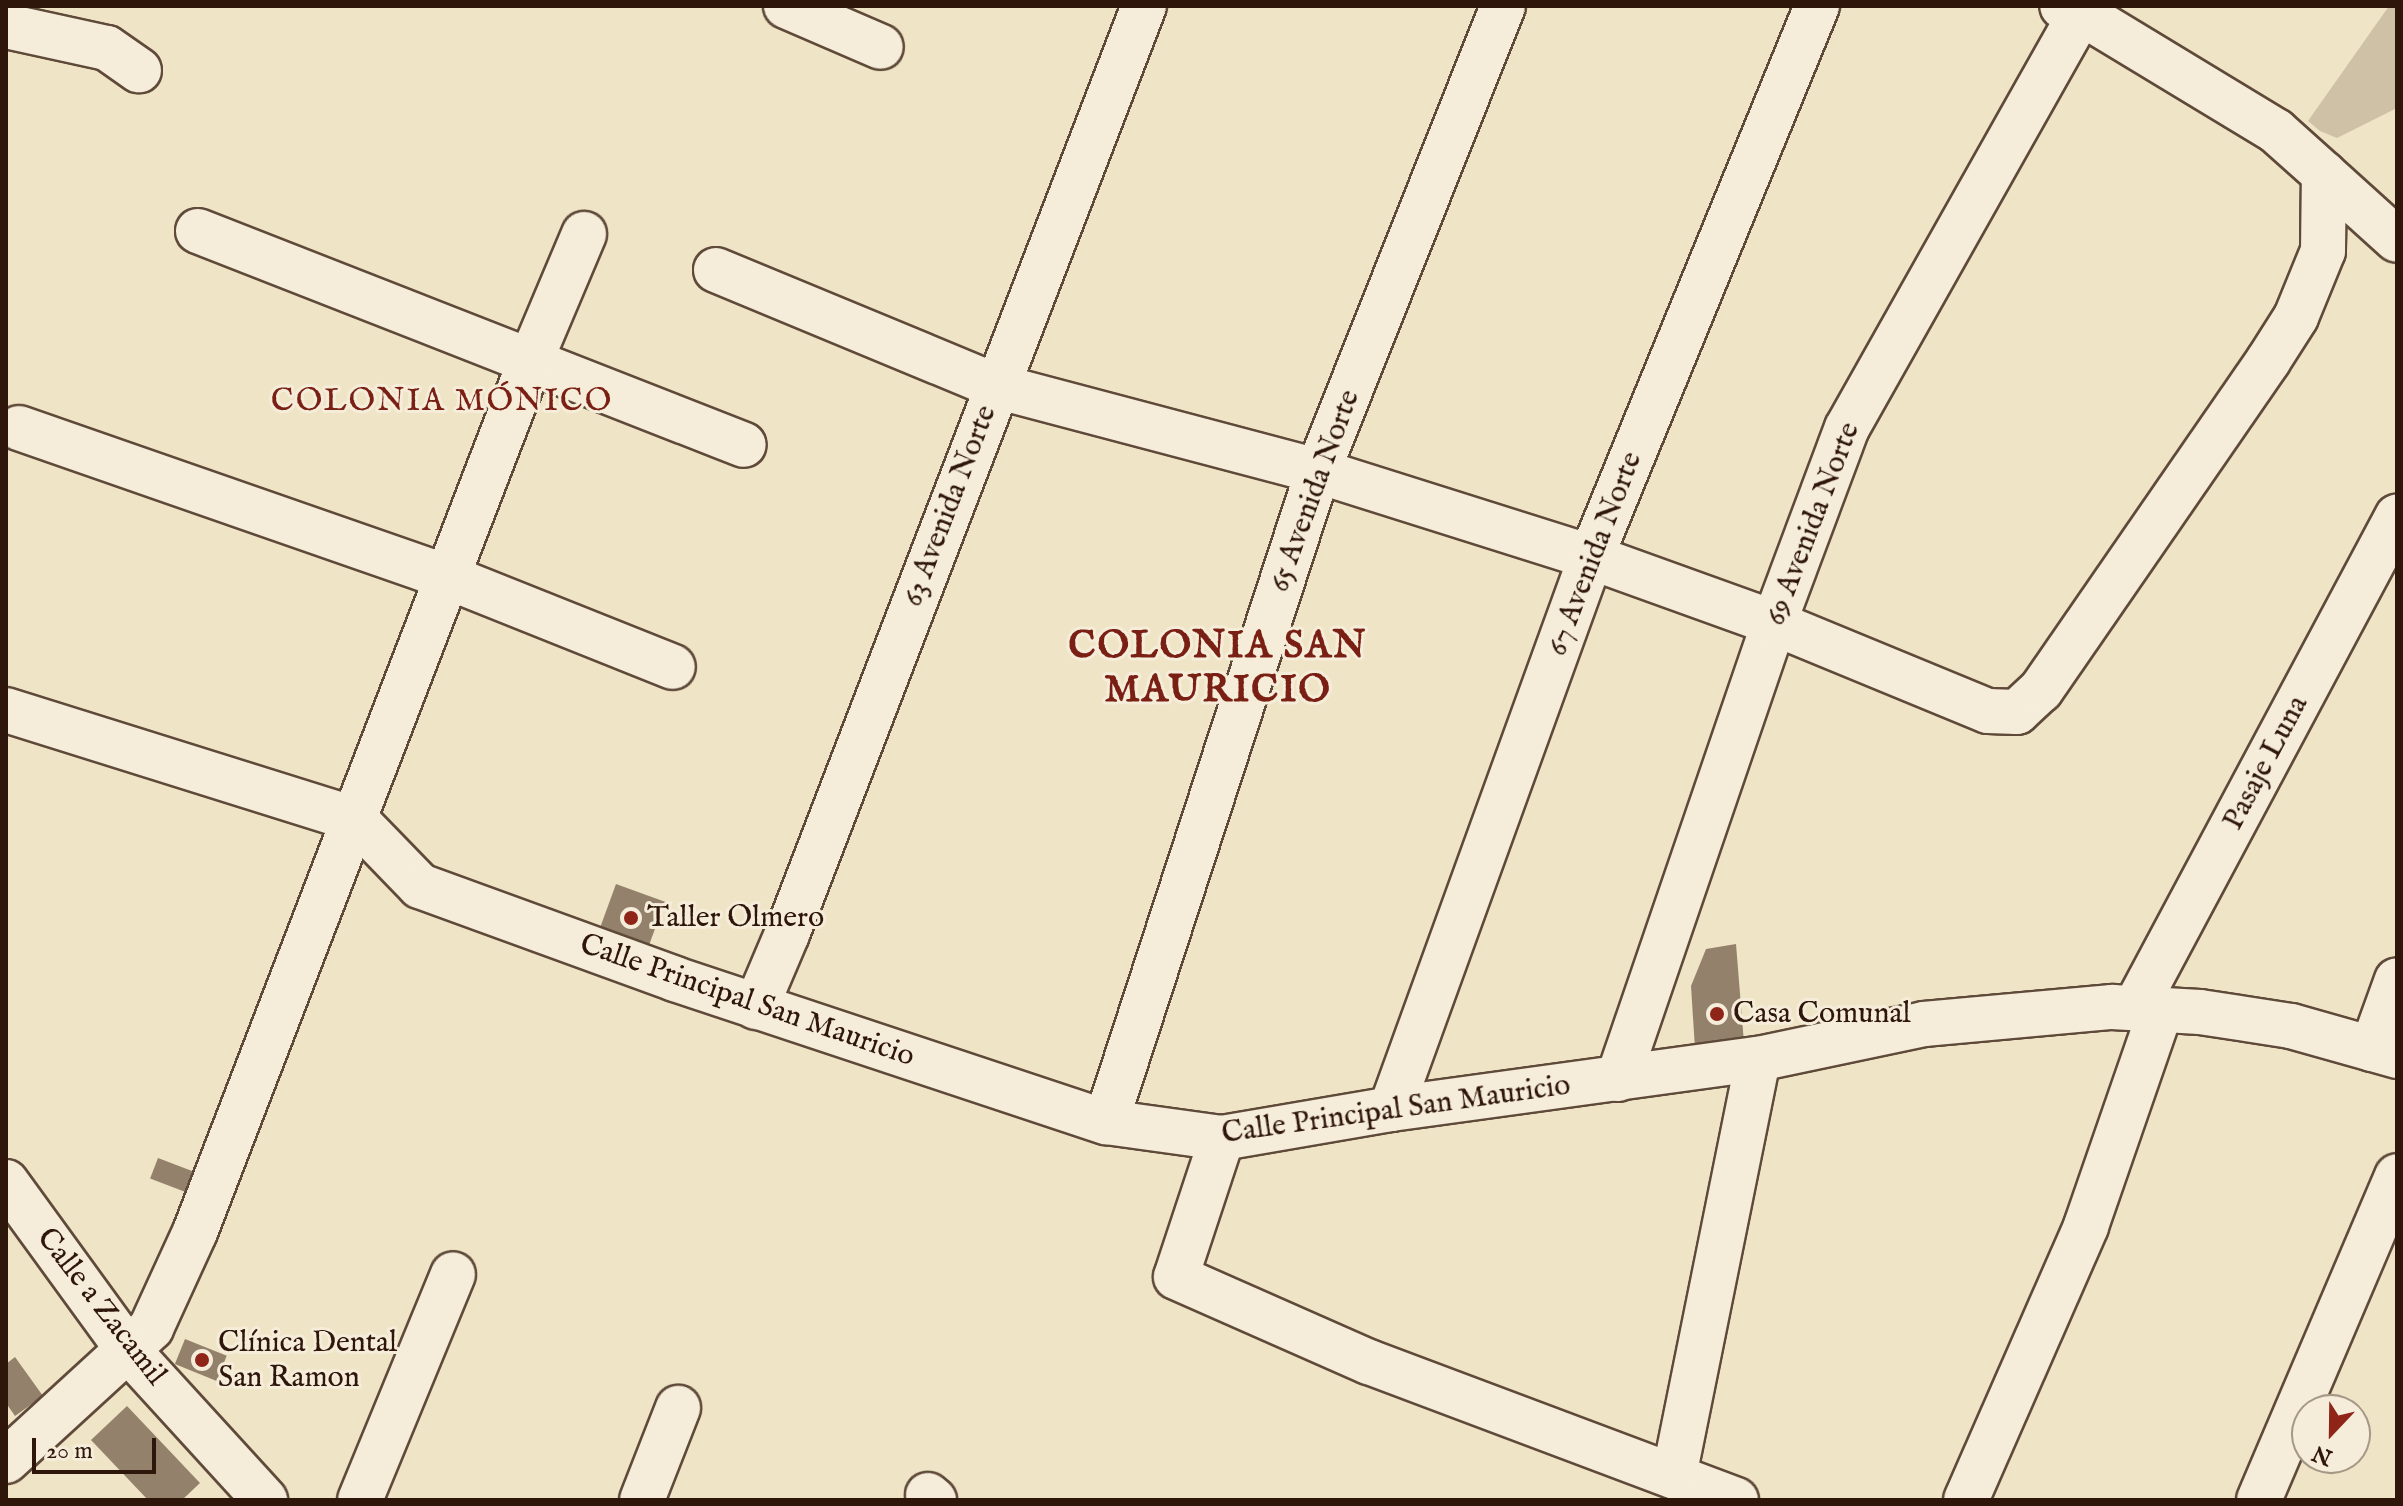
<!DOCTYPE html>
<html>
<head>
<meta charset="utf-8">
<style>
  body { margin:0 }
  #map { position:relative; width:2403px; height:1506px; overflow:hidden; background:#efe4c5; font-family:"IM FELL English",serif }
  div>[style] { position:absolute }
  .green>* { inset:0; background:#cec1a5 }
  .building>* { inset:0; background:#93816c; transform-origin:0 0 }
  .roads { filter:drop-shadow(2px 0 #5f4a3a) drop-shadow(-2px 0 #5f4a3a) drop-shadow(0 2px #5f4a3a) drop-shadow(0 -2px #5f4a3a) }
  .street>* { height:44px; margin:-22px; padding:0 22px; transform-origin:22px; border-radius:22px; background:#f5edd9 }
  .secondary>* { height:44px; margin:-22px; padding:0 22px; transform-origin:22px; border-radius:22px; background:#f5edd9 }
  .dots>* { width:22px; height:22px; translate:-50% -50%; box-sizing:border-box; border:4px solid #f5edd9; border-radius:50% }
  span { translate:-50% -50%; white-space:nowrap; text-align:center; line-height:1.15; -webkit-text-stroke:6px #f5edd9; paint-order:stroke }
  .street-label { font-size:30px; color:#2f160b }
  .poi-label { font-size:30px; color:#2f160b }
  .left { translate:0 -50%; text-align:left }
  .neighbourhood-label { font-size:32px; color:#7a1f14; letter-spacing:2px }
  .district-label { font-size:38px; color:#7a1f14; font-weight:700; letter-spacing:2px }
  .frame { position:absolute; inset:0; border:8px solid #2f160b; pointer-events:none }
  .north { position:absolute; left:2291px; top:1394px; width:80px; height:80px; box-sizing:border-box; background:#f5edd9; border:2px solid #a69787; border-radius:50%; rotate:202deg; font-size:22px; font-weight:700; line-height:32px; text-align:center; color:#2f160b }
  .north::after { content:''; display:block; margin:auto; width:28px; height:36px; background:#8f2418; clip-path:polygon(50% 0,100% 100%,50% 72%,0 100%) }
  .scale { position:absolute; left:32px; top:1438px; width:124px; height:36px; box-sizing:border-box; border:4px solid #2f160b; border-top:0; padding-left:10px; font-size:24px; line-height:28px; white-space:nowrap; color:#2f160b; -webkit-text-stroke:6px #f5edd9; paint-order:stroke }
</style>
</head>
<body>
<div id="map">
  <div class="green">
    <div style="clip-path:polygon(2389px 6px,2397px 6px,2397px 108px,2337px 138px,2320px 131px,2308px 121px)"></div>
  </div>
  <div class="building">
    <div style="left:616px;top:884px;width:52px;height:53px;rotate:20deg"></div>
    <div style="clip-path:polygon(1736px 944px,1744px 1043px,1695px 1049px,1691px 986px,1706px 949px)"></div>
    <div style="left:158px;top:1158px;width:40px;height:22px;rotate:21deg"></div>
    <div style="left:185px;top:1339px;width:45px;height:27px;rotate:22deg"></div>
    <div style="clip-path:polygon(15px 1357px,43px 1396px,15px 1416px,6px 1403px,6px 1364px)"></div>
    <div style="clip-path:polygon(127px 1406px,200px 1483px,182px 1500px,148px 1500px,91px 1440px)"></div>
  </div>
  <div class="roads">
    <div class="street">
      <div style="left:786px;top:6px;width:103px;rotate:23.3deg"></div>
      <div style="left:6px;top:26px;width:103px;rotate:12.3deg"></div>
      <div style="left:107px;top:48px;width:39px;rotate:35deg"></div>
      <div style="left:2324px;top:174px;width:98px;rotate:42.1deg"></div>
      <div style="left:198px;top:231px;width:586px;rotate:21.4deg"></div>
      <div style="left:716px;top:270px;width:303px;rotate:22.5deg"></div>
      <div style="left:996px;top:386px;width:333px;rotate:14.8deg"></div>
      <div style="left:1318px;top:471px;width:286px;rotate:17.5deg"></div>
      <div style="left:1591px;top:557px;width:195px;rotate:19.8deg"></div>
      <div style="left:1774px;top:623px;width:231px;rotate:22.4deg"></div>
      <div style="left:1988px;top:711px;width:29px;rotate:2deg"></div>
      <div style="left:2017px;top:712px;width:33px;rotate:-43deg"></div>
      <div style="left:2041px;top:690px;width:400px;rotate:-55.4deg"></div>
      <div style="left:2268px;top:361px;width:52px;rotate:-57.5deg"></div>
      <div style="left:2296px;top:317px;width:71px;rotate:-67.8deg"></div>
      <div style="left:2323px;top:251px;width:77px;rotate:-89.3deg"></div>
      <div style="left:2324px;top:174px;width:64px;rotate:-138.1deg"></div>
      <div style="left:2276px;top:131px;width:228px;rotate:-148.8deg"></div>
      <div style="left:2081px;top:13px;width:20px;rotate:-160deg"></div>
      <div style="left:19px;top:428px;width:454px;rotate:19.2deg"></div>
      <div style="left:448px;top:577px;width:242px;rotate:21.8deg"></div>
      <div style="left:6px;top:710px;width:367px;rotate:17.4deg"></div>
      <div style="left:356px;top:820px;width:92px;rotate:45.9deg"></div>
      <div style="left:420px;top:886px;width:271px;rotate:20deg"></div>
      <div style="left:675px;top:979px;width:454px;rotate:18.4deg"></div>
      <div style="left:1106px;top:1122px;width:117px;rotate:7.9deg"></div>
      <div style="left:1222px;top:1138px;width:171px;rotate:-9.7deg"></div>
      <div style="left:1391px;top:1109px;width:370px;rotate:-7.8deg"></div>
      <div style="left:1758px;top:1059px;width:170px;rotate:-11.9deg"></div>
      <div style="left:1924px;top:1024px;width:189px;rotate:-5.2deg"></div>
      <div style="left:2112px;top:1007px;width:88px;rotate:3.3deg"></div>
      <div style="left:2200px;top:1012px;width:92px;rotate:8.7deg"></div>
      <div style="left:2291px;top:1026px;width:110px;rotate:15.8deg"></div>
      <div style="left:756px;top:1007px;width:79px;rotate:-67deg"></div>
      <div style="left:787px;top:934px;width:994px;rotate:-68.96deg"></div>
      <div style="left:2135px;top:1008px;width:557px;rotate:-61.92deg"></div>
      <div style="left:2372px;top:1049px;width:73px;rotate:-70.1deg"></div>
      <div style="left:1618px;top:1079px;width:482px;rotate:-71.1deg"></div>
      <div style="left:1774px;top:623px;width:208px;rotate:-69.5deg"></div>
      <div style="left:1847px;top:428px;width:476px;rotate:-60.6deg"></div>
      <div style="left:2081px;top:13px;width:11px;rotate:-41deg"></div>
      <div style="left:1391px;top:1109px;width:587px;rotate:-70.08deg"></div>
      <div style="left:1591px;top:557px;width:596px;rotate:-67.7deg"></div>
      <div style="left:1106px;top:1122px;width:685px;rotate:-71.96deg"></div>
      <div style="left:1318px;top:471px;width:500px;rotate:-68.3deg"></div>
      <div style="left:1222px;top:1138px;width:146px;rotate:108.3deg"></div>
      <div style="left:1176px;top:1277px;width:211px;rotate:23.8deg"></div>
      <div style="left:1369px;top:1362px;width:392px;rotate:20.6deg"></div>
      <div style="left:6px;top:1461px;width:197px;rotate:-42.5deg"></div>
      <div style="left:151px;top:1328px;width:106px;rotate:-65.4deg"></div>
      <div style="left:195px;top:1232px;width:932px;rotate:-68.94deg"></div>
      <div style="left:530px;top:362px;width:139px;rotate:-67.1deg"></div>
      <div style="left:1674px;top:1476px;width:425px;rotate:-78.6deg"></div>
      <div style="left:928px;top:1495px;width:8px;rotate:40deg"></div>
      <div style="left:360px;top:1500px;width:244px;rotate:-67.6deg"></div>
      <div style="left:642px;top:1500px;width:99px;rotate:-68.6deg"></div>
      <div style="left:1966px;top:1500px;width:299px;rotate:-66.3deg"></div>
      <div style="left:2086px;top:1226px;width:229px;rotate:-70.9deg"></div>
      <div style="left:2259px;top:1500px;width:352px;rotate:-66.9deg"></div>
    </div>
    <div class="secondary">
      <div style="left:6px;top:1182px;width:209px;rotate:54deg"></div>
      <div style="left:129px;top:1351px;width:202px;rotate:47.6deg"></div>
    </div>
  </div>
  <div class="dots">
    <div style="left:631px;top:918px;background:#8f2418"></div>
    <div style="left:1717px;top:1014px;background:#8f2418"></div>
    <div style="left:202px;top:1360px;background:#8f2418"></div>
  </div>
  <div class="street-label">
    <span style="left:1315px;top:491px;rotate:-70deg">65 Avenida Norte</span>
    <span style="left:950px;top:506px;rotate:-69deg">63 Avenida Norte</span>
    <span style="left:1813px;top:524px;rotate:-69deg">69 Avenida Norte</span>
    <span style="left:1595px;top:554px;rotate:-69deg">67 Avenida Norte</span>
    <span style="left:2266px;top:763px;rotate:-62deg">Pasaje Luna</span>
    <span style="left:747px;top:1001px;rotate:19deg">Calle Principal San Mauricio</span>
    <span style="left:1396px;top:1110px;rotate:-8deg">Calle Principal San Mauricio</span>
    <span style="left:101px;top:1307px;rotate:52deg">Calle a Zacamil</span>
  </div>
  <div class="poi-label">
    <span class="left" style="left:647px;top:918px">Taller Olmero</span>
    <span class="left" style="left:1733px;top:1014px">Casa Comunal</span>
    <span class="left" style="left:218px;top:1360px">Clínica Dental<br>San Ramon</span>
  </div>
  <div class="neighbourhood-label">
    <span style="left:442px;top:402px">COLONIA MÓNICO</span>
  </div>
  <div class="district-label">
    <span style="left:1218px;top:670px">COLONIA SAN<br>MAURICIO</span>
  </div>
  <div class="frame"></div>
  <div class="north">N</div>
  <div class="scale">20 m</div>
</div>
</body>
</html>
